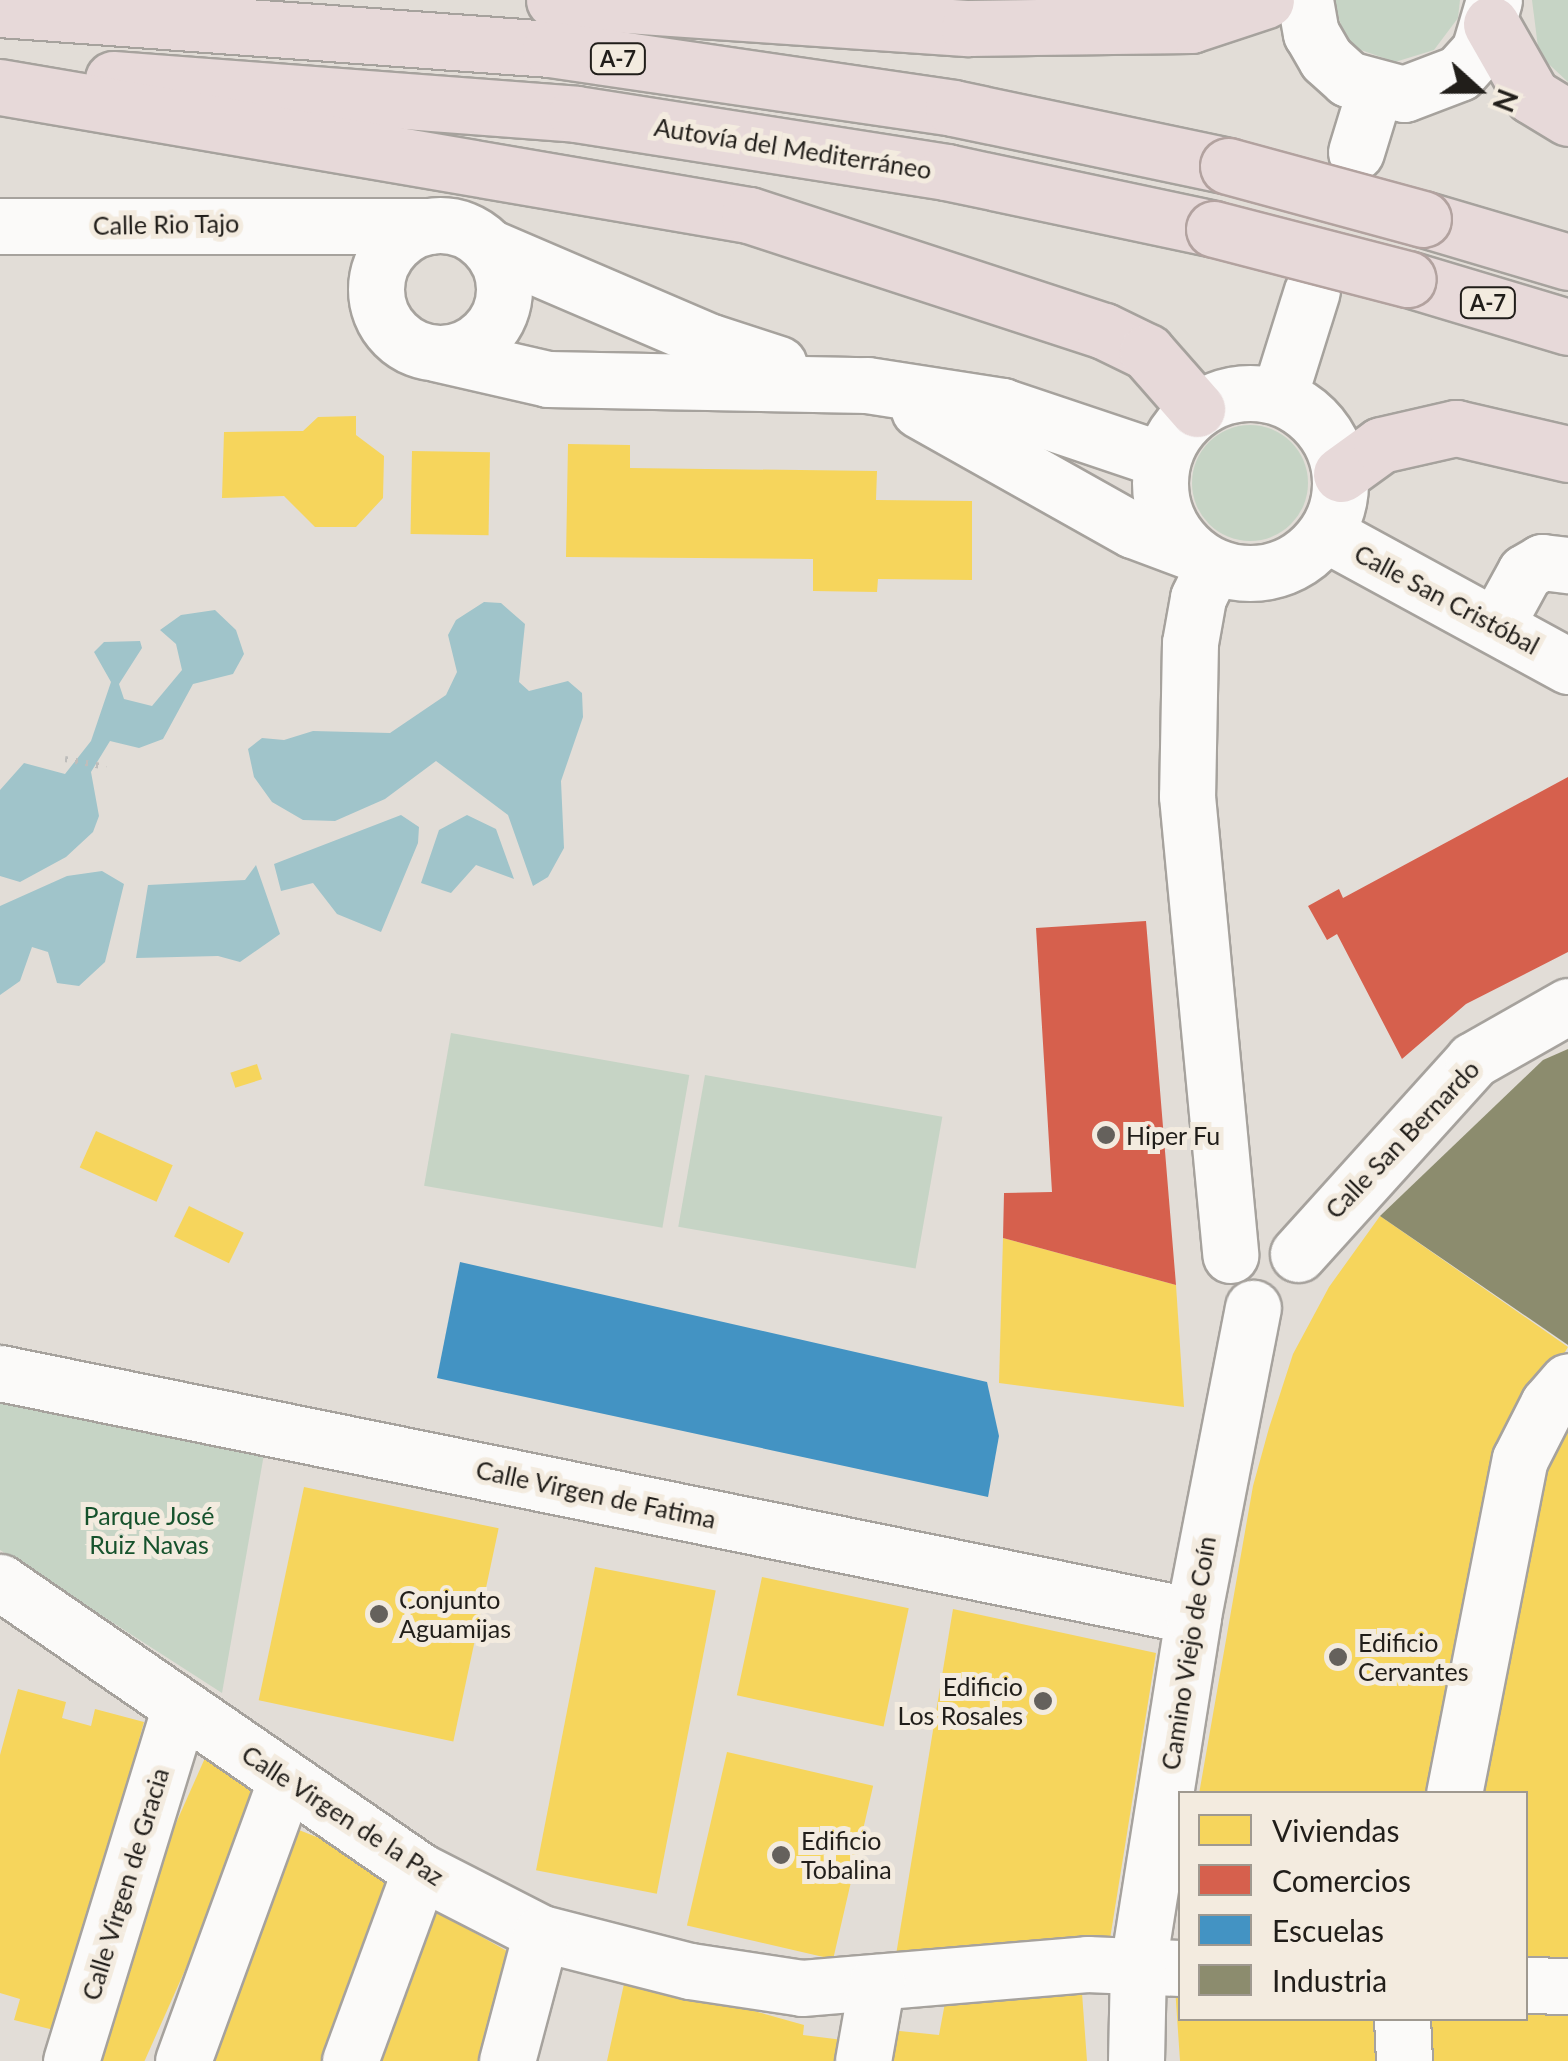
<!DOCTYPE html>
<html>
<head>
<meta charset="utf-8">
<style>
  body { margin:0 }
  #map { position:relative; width:1568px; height:2061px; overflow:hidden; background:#e2ddd7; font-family:Lato,sans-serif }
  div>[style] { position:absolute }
  .green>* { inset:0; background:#c6d4c5; transform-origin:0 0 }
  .round { border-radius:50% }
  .water>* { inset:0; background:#a0c4ca }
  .homes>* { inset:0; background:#f6d55c; transform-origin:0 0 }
  .shops>* { inset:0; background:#d6604d }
  .schools>* { inset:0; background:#4393c3 }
  .industry>* { inset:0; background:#8c8c6e }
  .path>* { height:6px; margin-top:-3px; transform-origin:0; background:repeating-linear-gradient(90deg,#bebdbb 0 2.5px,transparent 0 10.5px) }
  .roads { filter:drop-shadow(2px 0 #a6a29d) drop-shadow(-2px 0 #a6a29d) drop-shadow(0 2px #a6a29d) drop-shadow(0 -2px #a6a29d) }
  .minor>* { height:55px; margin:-27.5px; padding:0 27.5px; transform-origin:27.5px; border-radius:27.5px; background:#fbfaf9 }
  .minor>.ring { margin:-27.5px; padding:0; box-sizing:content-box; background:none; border:55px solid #fbfaf9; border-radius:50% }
  .highway>* { height:55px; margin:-27.5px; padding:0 27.5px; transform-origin:27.5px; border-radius:27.5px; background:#e7d9d9 }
  .bridges { filter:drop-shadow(2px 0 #b2a29f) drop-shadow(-2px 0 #b2a29f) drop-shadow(0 2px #b2a29f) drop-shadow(0 -2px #b2a29f) }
  .highway-bridge>* { height:55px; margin:-27.5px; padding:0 27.5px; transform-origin:27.5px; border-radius:27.5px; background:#e7d9d9 }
  .dots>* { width:28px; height:28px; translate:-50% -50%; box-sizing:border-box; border:5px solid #f3ebdf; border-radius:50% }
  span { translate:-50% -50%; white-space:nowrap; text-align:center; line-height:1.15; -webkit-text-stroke:10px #f3ebdf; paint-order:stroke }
  .shield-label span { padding:2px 8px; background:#f3ebdf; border:2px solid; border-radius:8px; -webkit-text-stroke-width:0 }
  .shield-label { font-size:22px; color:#211e1a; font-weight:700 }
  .street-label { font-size:25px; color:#211e1a }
  .poi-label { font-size:25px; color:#211e1a }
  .left { translate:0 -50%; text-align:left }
  .right { translate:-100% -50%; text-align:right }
  .park-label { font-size:25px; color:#16522c }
  .legend { position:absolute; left:1178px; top:1791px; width:350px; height:230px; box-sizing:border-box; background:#f3ebdf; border:2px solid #9f9990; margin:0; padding:12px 18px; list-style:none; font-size:30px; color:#211e1a }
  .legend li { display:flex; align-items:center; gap:20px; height:50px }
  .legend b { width:50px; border:2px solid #9f9990 }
  .north { position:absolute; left:1428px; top:40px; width:100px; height:100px; -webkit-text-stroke:8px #f3ebdf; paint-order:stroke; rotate:111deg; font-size:28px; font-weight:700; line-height:40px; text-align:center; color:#211e1a }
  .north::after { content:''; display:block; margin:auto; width:35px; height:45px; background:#211e1a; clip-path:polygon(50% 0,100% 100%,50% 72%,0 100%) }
</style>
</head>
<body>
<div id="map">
  <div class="green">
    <div style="clip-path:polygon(1333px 0,1460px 0,1458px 18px,1434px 50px,1395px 62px,1358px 49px,1344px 34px)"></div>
    <div style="clip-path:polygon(1532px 0,1568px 0,1568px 82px,1539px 55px)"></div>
    <div class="round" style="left:1192px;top:425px;width:116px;height:116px"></div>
    <div style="left:451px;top:1033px;width:242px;height:155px;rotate:10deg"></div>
    <div style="left:705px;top:1075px;width:241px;height:154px;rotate:10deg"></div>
    <div style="clip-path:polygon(0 1397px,264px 1454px,222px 1693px,0 1550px)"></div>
  </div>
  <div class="water">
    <div style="clip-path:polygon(484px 602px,501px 603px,525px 624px,519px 682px,529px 691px,568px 681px,582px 693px,583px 717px,561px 781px,564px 848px,548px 877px,533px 886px,508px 815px,436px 761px,385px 799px,335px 821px,303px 820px,272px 802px,254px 777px,248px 749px,262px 738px,284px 740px,313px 731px,390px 733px,446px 695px,457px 672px,448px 635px,456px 620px)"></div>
    <div style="clip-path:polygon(215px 610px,236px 630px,244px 654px,233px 674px,193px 684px,163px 739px,139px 748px,110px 741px,91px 772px,99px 816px,93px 832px,66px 857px,20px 882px,0 876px,0 790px,24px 763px,65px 774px,91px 741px,111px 682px,94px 652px,104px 642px,140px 641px,142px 648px,119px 684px,124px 699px,152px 706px,182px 670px,176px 644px,160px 630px,181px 615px)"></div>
    <div style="clip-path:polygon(401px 815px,419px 827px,418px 843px,381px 932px,337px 914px,313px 883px,281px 891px,274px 864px)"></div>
    <div style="clip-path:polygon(467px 815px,496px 829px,514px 879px,476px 865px,451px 893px,421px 883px,439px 830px)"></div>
    <div style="clip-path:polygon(256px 865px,280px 934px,240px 962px,218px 956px,136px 958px,148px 885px,245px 880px)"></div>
    <div style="clip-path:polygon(102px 871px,124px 884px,105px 962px,79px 986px,57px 983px,48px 952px,32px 947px,20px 981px,0 995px,0 906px,67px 876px)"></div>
  </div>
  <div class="homes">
    <div style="clip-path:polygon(356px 416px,356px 435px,384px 456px,383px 498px,356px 527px,315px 527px,284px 496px,222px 498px,224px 432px,303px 431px,318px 417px)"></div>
    <div style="clip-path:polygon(568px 444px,630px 445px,630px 468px,877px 471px,876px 500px,972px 501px,972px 580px,878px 579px,877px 592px,813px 591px,813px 559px,566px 557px)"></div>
    <div style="left:412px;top:451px;width:78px;height:83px;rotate:1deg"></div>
    <div style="left:257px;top:1064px;width:16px;height:28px;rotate:72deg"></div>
    <div style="left:96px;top:1131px;width:84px;height:40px;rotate:24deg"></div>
    <div style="left:189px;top:1206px;width:61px;height:34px;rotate:26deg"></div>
    <div style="clip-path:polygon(1380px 1216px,1568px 1347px,1493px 1471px,1426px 1794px,1199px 1794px,1253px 1486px,1269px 1428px,1293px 1354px,1329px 1287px)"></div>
    <div style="clip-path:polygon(1003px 1238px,1176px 1285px,1184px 1407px,999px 1383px)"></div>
    <div style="clip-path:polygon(1568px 1420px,1568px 1960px,1526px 1957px,1526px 1794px,1477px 1794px,1550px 1446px)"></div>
    <div style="left:304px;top:1487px;width:199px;height:218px;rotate:12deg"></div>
    <div style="left:595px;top:1567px;width:123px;height:309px;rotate:11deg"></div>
    <div style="left:762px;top:1577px;width:150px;height:121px;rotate:12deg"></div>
    <div style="clip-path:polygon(953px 1609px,1156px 1653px,1110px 1939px,896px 1955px)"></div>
    <div style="clip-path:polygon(18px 1689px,66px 1702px,62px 1718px,91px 1726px,95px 1709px,144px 1722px,58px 2031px,14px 2020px,20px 1999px,0 1993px,0 1755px)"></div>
    <div style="left:727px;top:1752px;width:150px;height:178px;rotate:13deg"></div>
    <div style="left:205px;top:1758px;width:68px;height:323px;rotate:24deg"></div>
    <div style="clip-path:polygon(284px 1824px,344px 1848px,398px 1888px,334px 2061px,198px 2061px)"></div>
    <div style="clip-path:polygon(427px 1906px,512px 1954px,484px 2061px,370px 2061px)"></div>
    <div style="clip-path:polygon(626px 1975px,804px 2025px,803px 2035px,851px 2041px,848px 2061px,607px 2061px)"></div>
    <div style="clip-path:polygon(1081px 1979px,1087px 2061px,874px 2061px,880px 2029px,939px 2035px,947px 1992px)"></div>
    <div style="clip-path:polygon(1175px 1987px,1180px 1988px,1180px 2018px,1375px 2018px,1378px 2061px,1180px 2061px)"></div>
    <div style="clip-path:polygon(1526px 2009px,1568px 2011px,1568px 2061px,1424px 2061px,1421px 2018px,1526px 2018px)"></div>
  </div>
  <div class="shops">
    <div style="clip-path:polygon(1568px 777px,1568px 952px,1466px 1004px,1402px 1059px,1337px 934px,1327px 940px,1308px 906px,1339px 889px,1343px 898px)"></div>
    <div style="clip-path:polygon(1146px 921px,1159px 1078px,1176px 1285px,1003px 1238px,1004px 1193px,1052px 1192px,1036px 928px)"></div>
  </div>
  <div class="schools">
    <div style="clip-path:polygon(460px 1262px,987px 1382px,999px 1436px,988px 1497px,437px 1378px)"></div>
  </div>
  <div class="industry">
    <div style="clip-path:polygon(1568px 1049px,1568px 1345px,1380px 1216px,1543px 1060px)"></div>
  </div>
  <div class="path">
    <div style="left:65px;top:759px;width:42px;rotate:11deg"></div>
  </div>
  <div class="roads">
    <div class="minor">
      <div style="left:1305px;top:0;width:34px;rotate:80deg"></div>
      <div style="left:1311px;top:33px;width:30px;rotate:60deg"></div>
      <div style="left:1326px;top:59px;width:30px;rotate:42deg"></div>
      <div style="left:1348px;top:79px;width:58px;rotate:15deg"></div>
      <div style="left:1404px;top:94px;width:59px;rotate:-20.9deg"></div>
      <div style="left:1459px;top:73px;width:30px;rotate:-48deg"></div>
      <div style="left:1479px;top:51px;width:53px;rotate:-73.6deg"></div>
      <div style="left:1356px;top:152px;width:65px;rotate:-73deg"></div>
      <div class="ring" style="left:376px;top:225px;width:73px;height:73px"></div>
      <div style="left:0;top:226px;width:429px"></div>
      <div style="left:489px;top:247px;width:241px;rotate:23.2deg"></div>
      <div style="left:711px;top:342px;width:71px;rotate:17.9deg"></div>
      <div style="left:439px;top:354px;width:112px;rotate:12.9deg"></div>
      <div style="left:548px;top:379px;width:319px;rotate:1.1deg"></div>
      <div style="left:867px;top:385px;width:137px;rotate:8.8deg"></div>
      <div style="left:1002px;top:406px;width:169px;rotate:18.6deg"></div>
      <div class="ring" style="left:1160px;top:393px;width:125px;height:125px"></div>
      <div style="left:1279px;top:396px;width:110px;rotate:-72.6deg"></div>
      <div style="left:919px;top:410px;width:245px;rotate:29.3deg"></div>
      <div style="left:1133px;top:530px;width:60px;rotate:20.6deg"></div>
      <div style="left:1326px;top:534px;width:276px;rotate:28.6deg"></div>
      <div style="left:1213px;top:567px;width:34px;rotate:116deg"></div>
      <div style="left:1198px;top:598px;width:46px;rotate:100.1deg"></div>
      <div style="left:1190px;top:643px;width:153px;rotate:91.1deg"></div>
      <div style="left:1187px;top:796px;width:461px;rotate:84.6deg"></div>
      <div style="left:1496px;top:625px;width:60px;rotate:-61.3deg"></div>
      <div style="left:1525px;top:572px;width:20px;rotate:-30deg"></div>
      <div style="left:1542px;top:562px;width:26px;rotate:7deg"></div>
      <div style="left:1298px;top:1254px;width:261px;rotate:-47.9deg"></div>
      <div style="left:1473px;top:1060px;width:109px;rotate:-29.6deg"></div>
      <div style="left:0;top:1373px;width:1217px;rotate:11.51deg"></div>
      <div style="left:0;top:1582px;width:510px;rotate:34.53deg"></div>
      <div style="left:420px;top:1871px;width:136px;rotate:27.1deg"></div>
      <div style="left:541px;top:1933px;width:154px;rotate:14.3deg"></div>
      <div style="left:690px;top:1971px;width:113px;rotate:8.6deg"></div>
      <div style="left:802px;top:1988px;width:286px;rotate:-4.8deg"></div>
      <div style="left:1087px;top:1964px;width:93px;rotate:2.5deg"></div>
      <div style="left:1454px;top:1794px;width:341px;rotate:-78.9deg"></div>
      <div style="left:1520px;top:1459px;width:62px;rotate:-63deg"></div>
      <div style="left:1548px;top:1404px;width:30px;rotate:-49deg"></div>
      <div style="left:1526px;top:1985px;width:42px;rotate:1.4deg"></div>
      <div style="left:1402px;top:2018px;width:43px;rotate:87.3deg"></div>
      <div style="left:71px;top:2061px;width:371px;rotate:-72.9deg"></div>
      <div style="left:183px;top:2061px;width:300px;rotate:-69.9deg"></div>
      <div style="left:350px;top:2061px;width:202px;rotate:-69.8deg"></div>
      <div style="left:507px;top:2061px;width:132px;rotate:-75.1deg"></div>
      <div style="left:863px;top:2061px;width:80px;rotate:-80deg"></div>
      <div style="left:1136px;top:2061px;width:96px;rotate:-88.8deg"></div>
      <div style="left:1138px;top:1965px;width:353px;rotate:-81deg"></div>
      <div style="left:1193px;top:1616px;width:314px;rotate:-79deg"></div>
    </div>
    <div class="highway">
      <div style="left:554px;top:0;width:416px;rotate:3.9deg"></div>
      <div style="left:969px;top:28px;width:222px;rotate:-0.8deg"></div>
      <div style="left:1191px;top:25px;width:79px;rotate:-18.4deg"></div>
      <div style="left:0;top:9px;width:551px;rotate:4.16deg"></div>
      <div style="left:550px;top:49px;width:407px;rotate:8.3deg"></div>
      <div style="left:953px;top:108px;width:281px;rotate:11.9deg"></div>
      <div style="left:1491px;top:24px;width:83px;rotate:60.3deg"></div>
      <div style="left:1532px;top:96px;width:42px;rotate:31.4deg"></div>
      <div style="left:113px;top:79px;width:464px;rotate:4.3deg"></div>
      <div style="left:576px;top:114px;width:375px;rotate:8.9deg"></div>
      <div style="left:946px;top:172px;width:274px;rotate:12deg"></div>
      <div style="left:0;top:87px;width:760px;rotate:9.7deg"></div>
      <div style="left:749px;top:215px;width:373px;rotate:18.1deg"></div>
      <div style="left:1104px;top:331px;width:48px;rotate:26deg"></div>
      <div style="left:1147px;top:352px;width:76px;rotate:48.7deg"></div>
      <div style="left:1423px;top:219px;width:151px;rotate:16.5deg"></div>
      <div style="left:1408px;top:279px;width:167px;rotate:16.7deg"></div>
      <div style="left:1341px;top:474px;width:49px;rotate:-35.9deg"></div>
      <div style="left:1381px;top:445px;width:77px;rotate:-12.8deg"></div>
      <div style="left:1456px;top:428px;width:115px;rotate:13.1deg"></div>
    </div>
  </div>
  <div class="bridges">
    <div class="highway-bridge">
      <div style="left:1228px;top:166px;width:202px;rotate:15.2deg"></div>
      <div style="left:1214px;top:229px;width:200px;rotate:14.5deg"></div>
    </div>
  </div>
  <div class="dots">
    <div style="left:1106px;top:1135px;background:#65615c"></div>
    <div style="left:379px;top:1614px;background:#65615c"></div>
    <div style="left:1338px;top:1657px;background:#65615c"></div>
    <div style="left:1043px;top:1701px;background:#65615c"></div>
    <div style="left:781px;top:1855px;background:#65615c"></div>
  </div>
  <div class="shield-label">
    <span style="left:618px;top:59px">A-7</span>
    <span style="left:1488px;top:303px">A-7</span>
  </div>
  <div class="street-label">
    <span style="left:793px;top:148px;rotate:9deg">Autovía del Mediterráneo</span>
    <span style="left:166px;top:224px;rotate:-1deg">Calle Rio Tajo</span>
    <span style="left:1447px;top:599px;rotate:28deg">Calle San Cristóbal</span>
    <span style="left:1402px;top:1139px;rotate:-46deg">Calle San Bernardo</span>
    <span style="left:596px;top:1494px;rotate:12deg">Calle Virgen de Fatima</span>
    <span style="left:1188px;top:1653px;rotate:-81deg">Camino Viejo de Coín</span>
    <span style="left:343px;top:1815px;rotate:33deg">Calle Virgen de la Paz</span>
    <span style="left:125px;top:1884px;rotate:-73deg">Calle Virgen de Gracia</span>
  </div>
  <div class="poi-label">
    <span class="left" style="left:1126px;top:1135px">Hiper Fu</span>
    <span class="left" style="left:399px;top:1614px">Conjunto<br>Aguamijas</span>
    <span class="left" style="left:1358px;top:1657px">Edificio<br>Cervantes</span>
    <span class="right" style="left:1023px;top:1701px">Edificio<br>Los Rosales</span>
    <span class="left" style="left:801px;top:1855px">Edificio<br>Tobalina</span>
  </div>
  <div class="park-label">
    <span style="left:149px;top:1530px">Parque José<br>Ruiz Navas</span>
  </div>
  <ul class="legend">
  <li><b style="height:28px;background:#f6d55c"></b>Viviendas</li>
  <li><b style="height:28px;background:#d6604d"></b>Comercios</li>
  <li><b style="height:28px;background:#4393c3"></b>Escuelas</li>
  <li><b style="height:28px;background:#8c8c6e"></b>Industria</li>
  </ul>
  <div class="north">N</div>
</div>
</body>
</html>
